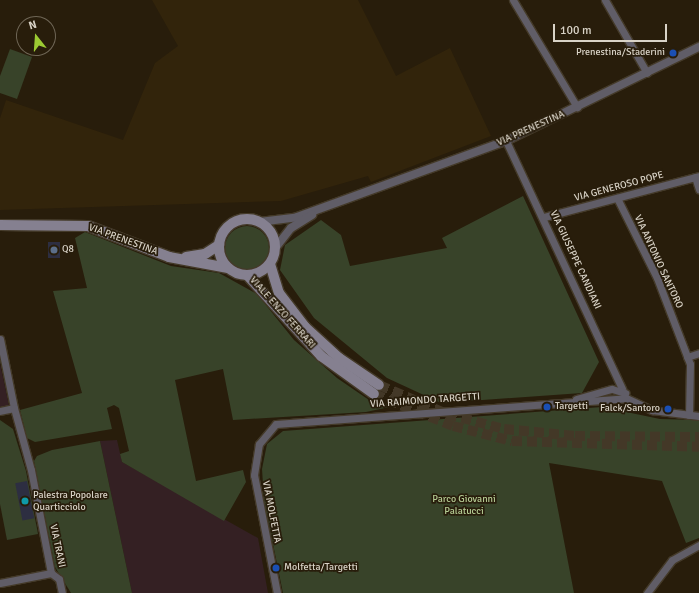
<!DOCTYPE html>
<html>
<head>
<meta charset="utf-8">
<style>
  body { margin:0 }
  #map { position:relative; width:699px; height:593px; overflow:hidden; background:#281d0b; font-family:Signika,sans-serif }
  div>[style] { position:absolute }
  .commercial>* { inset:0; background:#342023 }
  .built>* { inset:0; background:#32240b }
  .green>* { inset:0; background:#384329 }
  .round { border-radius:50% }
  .building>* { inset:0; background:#2d2e41; transform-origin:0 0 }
  .secondary-tunnel>* { height:10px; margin-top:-5px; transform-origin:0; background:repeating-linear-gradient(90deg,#433827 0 10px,transparent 0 15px) }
  .roads { filter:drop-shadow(1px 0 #443a29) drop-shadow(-1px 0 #443a29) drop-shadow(0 1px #443a29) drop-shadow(0 -1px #443a29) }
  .minor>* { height:7px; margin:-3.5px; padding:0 3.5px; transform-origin:3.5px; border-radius:3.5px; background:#605d67 }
  .tertiary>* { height:8px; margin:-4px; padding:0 4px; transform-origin:4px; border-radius:4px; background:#605d67 }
  .secondary>* { height:10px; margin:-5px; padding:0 5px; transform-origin:5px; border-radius:5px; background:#858090 }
  .secondary>.ring { margin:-5px; padding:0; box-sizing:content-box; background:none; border:10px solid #858090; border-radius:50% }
  .dots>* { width:11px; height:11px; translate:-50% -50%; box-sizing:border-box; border:2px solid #281d0b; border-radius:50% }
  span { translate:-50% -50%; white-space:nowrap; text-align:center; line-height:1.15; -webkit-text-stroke:3.5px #281d0b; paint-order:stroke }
  .poi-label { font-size:10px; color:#d9d3c7 }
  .right { translate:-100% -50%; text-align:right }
  .left { translate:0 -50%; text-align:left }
  .street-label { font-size:10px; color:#d9d3c7 }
  .park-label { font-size:10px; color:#b5cc94 }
  .north { position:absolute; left:16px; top:16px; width:40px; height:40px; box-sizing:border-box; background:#281d0b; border:1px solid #6f6656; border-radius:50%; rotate:343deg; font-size:11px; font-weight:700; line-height:16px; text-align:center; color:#d9d3c7 }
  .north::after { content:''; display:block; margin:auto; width:14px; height:18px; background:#9cca32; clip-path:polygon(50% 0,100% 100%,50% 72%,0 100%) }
  .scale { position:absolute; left:553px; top:24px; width:114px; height:18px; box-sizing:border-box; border:2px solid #d9d3c7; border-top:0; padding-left:5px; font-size:12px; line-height:14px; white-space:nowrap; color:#d9d3c7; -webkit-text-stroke:3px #281d0b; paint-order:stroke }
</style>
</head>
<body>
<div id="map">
  <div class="commercial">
    <div style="clip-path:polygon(0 364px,9px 405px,0 407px)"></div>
    <div style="clip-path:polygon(117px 440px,122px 462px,258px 538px,268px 593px,132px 593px,100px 441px)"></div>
  </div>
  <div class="built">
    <div style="clip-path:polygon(152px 0,358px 0,396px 76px,450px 48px,491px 136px,371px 182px,368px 176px,281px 201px,0 210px,0 118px,6px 100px,123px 140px,155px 63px,178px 46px)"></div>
  </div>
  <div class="green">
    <div style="clip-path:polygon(10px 49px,32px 57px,17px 99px,0 93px,0 76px)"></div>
    <div style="clip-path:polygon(523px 196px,599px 362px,582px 393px,441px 403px,387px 378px,314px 318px,280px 270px,285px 245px,321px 220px,341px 235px,350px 266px,447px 248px,442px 238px)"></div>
    <div class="round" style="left:225px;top:226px;width:44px;height:44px"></div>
    <div style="clip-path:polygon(85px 232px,171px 266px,219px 273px,257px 294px,294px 340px,337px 378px,369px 400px,394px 406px,366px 412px,233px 420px,223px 369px,175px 380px,196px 481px,243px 470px,246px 482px,224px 521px,122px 462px,120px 454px,129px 451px,119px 408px,114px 405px,107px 408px,112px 429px,35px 442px,27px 438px,20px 410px,82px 393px,53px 291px,87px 288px,75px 238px)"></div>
    <div style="clip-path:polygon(602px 407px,660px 419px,699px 420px,699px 538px,686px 543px,662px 481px,549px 463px,574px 593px,283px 593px,264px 500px,262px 469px,267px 444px,283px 431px)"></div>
    <div style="clip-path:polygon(0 420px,13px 429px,26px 471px,38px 534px,7px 540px,0 504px)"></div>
    <div style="clip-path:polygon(100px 441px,132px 593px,71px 593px,55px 567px,34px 461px,37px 456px,52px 450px)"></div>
  </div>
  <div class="building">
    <div style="left:48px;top:242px;width:12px;height:16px"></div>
    <div style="left:27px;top:481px;width:38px;height:12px;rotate:79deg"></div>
  </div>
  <div class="secondary-tunnel">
    <div style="left:379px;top:385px;width:74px;rotate:23.1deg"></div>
    <div style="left:447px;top:414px;width:59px;rotate:14.7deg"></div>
    <div style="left:504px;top:429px;width:71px;rotate:5.6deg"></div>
    <div style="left:575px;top:436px;width:124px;rotate:0.5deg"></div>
    <div style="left:374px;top:394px;width:85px;rotate:22.1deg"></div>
    <div style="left:453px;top:426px;width:61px;rotate:14.3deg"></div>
    <div style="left:512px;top:441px;width:187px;rotate:1.8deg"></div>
  </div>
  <div class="roads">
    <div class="minor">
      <div style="left:513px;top:0;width:125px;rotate:59.1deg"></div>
      <div style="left:605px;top:0;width:84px;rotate:60.1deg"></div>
      <div style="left:506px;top:141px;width:274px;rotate:64.9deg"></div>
      <div style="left:695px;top:177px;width:13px;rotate:72deg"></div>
      <div style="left:617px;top:198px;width:89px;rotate:63.4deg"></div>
      <div style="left:657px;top:278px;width:92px;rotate:69deg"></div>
      <div style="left:690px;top:364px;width:51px;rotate:91.1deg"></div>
      <div style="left:544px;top:217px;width:160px;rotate:-14.8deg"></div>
      <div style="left:0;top:339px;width:70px;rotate:78.5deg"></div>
      <div style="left:14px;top:408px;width:14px;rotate:168deg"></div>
      <div style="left:687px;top:357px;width:13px;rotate:-18deg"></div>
      <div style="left:626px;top:398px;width:29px;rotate:25deg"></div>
      <div style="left:652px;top:410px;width:47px;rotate:7.3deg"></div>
      <div style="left:576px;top:399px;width:37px;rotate:-16deg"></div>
      <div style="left:612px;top:389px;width:14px;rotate:17deg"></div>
      <div style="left:14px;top:408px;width:64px;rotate:74.7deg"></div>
      <div style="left:31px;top:470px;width:105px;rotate:79deg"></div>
      <div style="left:51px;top:573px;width:10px;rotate:37deg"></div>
      <div style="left:59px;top:579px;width:14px;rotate:78deg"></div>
      <div style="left:0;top:583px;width:52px;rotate:-11.1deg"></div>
      <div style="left:277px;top:593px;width:120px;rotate:-101deg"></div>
      <div style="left:254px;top:475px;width:31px;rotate:-81deg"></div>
      <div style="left:259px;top:444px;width:26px;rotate:-50deg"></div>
      <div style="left:276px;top:424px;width:351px;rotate:-4.2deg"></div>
      <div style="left:647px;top:593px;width:41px;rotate:-52.9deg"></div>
      <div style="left:672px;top:560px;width:31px;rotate:-29deg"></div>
    </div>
    <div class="tertiary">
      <div style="left:259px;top:222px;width:38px;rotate:-7deg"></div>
      <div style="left:297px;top:217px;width:222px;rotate:-20deg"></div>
      <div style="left:506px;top:141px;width:215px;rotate:-26deg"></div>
      <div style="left:276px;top:247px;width:24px;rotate:-52deg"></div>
      <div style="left:291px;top:228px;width:25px;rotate:-32deg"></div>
    </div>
    <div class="secondary">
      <div class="ring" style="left:219px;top:219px;width:46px;height:46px"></div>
      <div style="left:0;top:225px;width:88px;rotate:0.7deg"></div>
      <div style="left:88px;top:226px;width:87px;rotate:20.9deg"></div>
      <div style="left:169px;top:257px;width:60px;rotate:10.6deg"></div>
      <div style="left:186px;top:257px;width:19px;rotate:-9deg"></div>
      <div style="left:205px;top:254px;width:17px;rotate:-33deg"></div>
      <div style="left:270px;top:264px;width:30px;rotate:73deg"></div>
      <div style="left:279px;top:293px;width:43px;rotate:52.6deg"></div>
      <div style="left:305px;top:327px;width:46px;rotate:42.4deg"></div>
      <div style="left:339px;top:358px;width:48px;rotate:34deg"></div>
      <div style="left:247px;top:275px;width:110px;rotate:47.6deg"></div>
      <div style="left:321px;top:356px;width:65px;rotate:35.6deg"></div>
    </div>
  </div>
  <div class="dots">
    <div style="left:673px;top:53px;background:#1a4fb4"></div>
    <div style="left:54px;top:250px;background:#5c6f8a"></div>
    <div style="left:547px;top:407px;background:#1a4fb4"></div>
    <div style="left:668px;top:409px;background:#1a4fb4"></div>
    <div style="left:25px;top:501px;background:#0f9aa8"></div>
    <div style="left:276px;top:568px;background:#1a4fb4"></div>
  </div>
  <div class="poi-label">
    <span class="right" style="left:665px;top:53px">Prenestina/Staderini</span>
    <span class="left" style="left:62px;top:250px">Q8</span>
    <span class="left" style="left:555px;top:407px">Targetti</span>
    <span class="right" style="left:660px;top:409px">Falck/Santoro</span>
    <span class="left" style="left:33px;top:501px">Palestra Popolare<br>Quarticciolo</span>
    <span class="left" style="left:284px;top:568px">Molfetta/Targetti</span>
  </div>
  <div class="street-label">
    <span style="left:531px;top:129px;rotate:-24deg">VIA PRENESTINA</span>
    <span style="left:619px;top:187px;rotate:-15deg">VIA GENEROSO POPE</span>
    <span style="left:123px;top:240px;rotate:20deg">VIA PRENESTINA</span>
    <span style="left:575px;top:260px;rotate:65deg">VIA GIUSEPPE CANDIANI</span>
    <span style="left:658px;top:262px;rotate:65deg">VIA ANTONIO SANTORO</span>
    <span style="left:282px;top:313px;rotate:48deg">VIALE ENZO FERRARI</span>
    <span style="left:425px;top:401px;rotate:-4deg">VIA RAIMONDO TARGETTI</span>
    <span style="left:271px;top:512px;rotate:79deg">VIA MOLFETTA</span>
    <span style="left:57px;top:546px;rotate:78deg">VIA TRANI</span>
  </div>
  <div class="park-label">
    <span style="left:464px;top:505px">Parco Giovanni<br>Palatucci</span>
  </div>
  <div class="north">N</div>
  <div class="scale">100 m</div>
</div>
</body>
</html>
